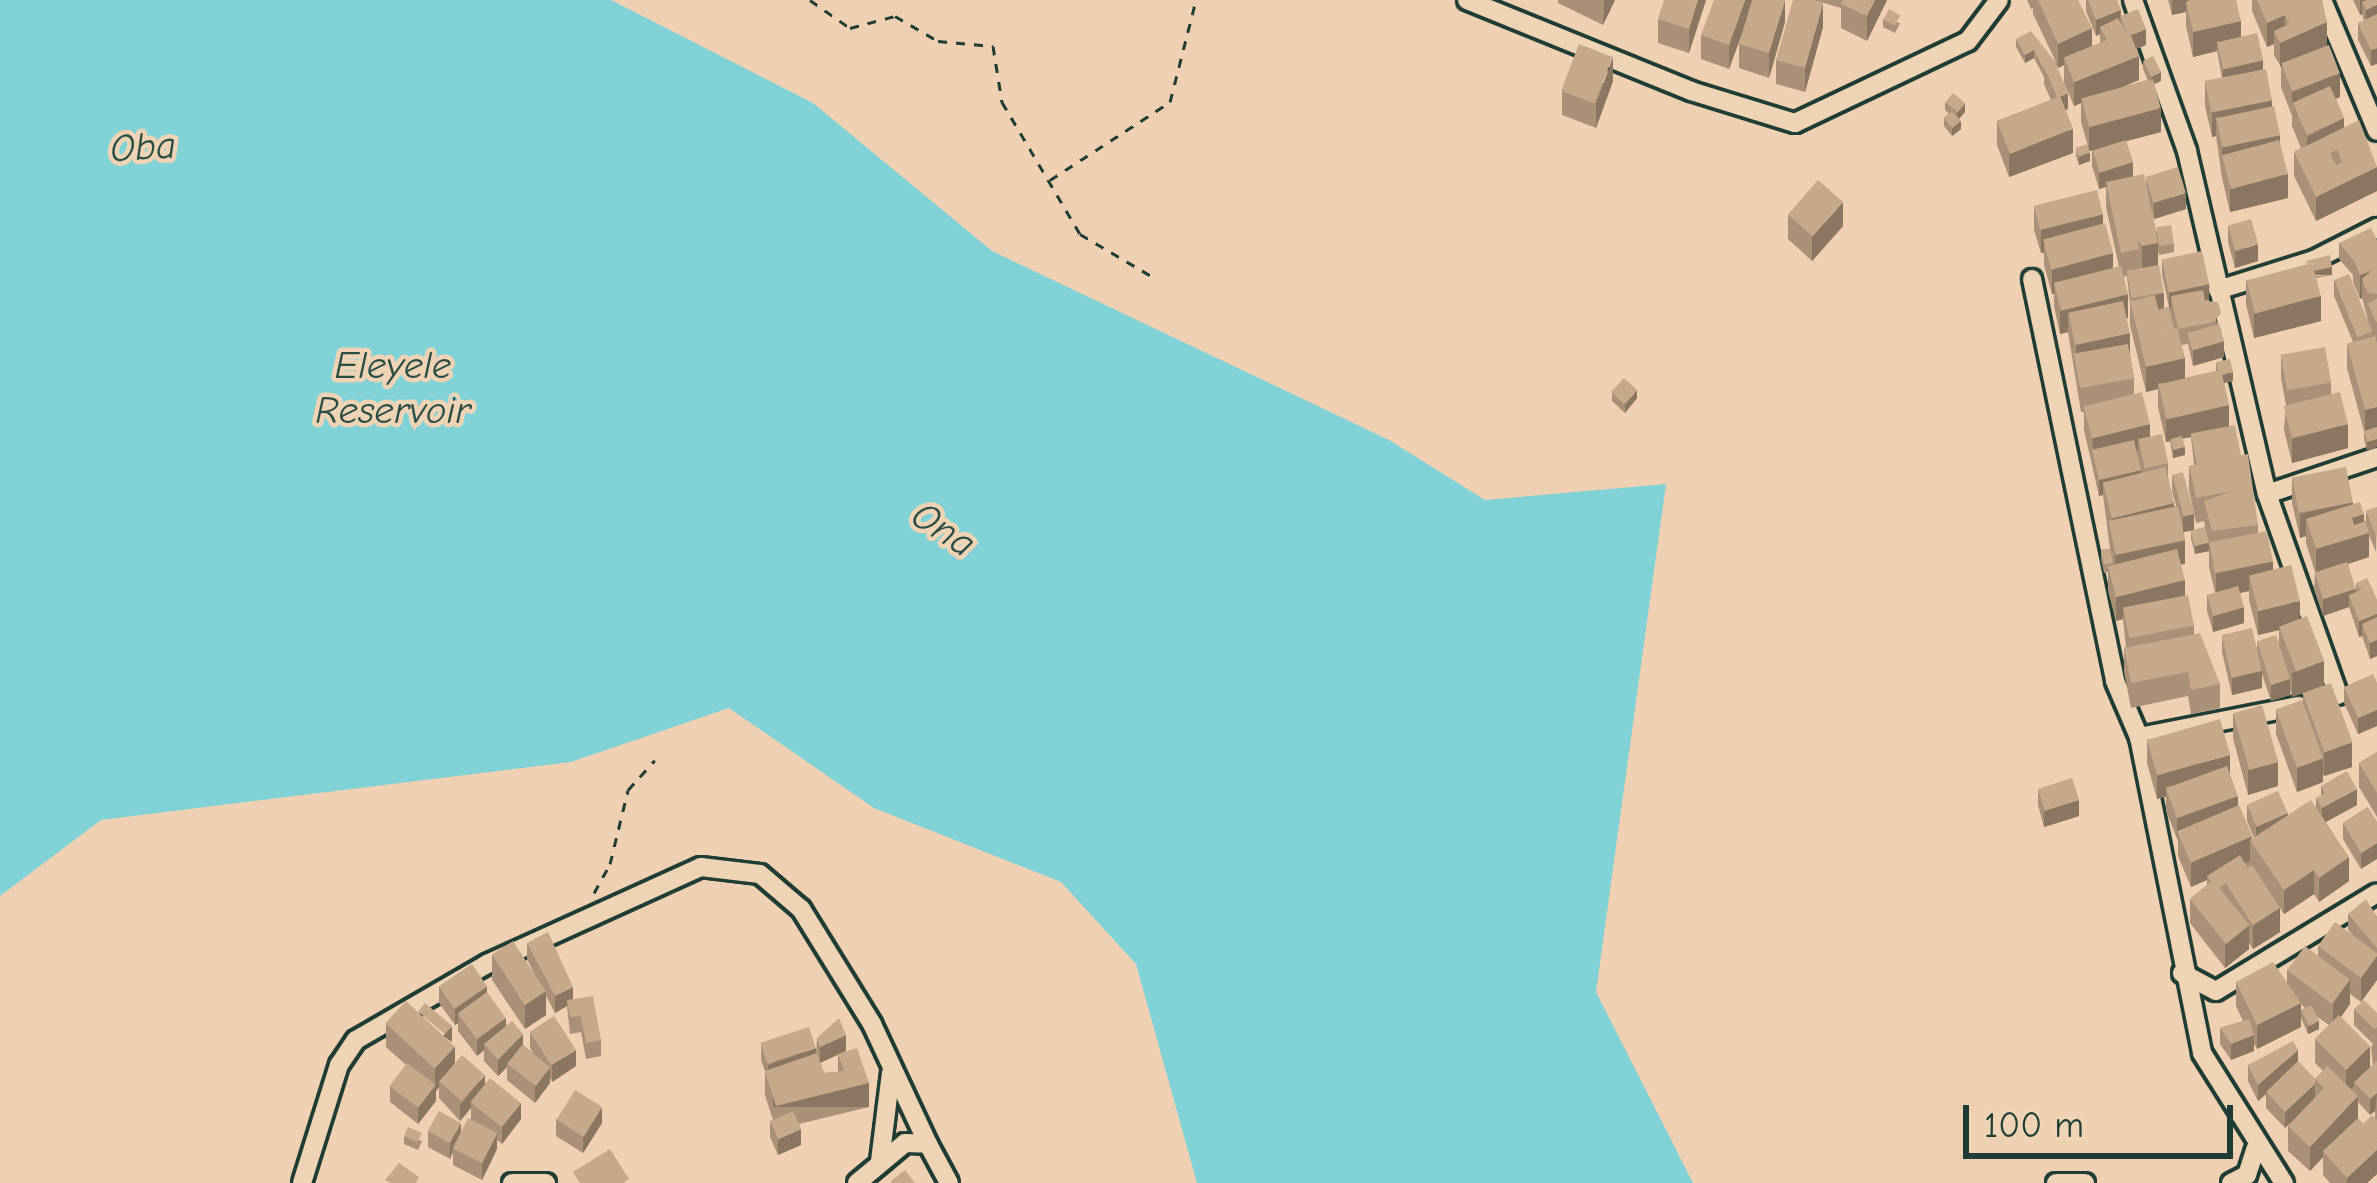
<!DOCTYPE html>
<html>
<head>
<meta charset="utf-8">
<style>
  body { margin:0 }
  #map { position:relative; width:2377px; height:1183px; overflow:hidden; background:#efd0b2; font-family:"Comic Neue",sans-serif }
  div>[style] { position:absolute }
  .water>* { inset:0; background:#80d2d6 }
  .path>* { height:3px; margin-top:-1.5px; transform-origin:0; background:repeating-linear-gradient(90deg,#1f3d34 0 9px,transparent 0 18px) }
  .roads { filter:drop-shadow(3px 0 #1f3d34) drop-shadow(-3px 0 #1f3d34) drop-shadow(0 3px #1f3d34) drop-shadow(0 -3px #1f3d34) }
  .street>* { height:18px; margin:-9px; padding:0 9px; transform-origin:9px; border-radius:9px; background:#eed3b5 }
  .wall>* { inset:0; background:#aa9078 }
  .shaded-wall>* { inset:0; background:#8b7661; transform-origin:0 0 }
  .building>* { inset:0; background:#c6a88b; transform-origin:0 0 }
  span { translate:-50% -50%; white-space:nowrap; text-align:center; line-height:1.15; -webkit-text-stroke:9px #eed3b5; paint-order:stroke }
  .water-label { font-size:39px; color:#294c44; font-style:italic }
  .scale { position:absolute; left:1963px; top:1105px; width:270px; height:54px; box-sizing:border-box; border:6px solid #1f3d34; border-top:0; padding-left:15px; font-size:36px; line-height:42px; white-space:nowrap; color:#1f3d34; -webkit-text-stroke:9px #eed3b5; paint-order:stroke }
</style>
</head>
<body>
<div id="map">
  <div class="water">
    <div style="clip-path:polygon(0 0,611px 0,813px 103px,992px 251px,1389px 440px,1485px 500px,1666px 484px,1596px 992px,1693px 1183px,1197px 1183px,1136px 964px,1061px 882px,874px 808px,729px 708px,571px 762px,101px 820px,0 896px)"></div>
  </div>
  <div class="path">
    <div style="left:810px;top:0;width:49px;rotate:35deg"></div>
    <div style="left:850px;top:28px;width:47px;rotate:-14.9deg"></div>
    <div style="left:895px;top:16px;width:50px;rotate:30.2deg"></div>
    <div style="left:938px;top:41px;width:55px;rotate:5.2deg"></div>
    <div style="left:993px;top:46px;width:57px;rotate:80.9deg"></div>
    <div style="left:1002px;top:102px;width:153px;rotate:59.4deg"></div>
    <div style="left:1080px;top:234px;width:85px;rotate:30.5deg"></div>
    <div style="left:1050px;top:180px;width:143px;rotate:-33deg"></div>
    <div style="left:1170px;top:102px;width:105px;rotate:-75.7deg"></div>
    <div style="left:594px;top:893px;width:33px;rotate:-61deg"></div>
    <div style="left:610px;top:864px;width:76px;rotate:-76.3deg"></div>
    <div style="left:628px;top:790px;width:40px;rotate:-48deg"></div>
  </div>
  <div class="roads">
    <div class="street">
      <div style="left:1467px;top:0;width:242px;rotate:22.1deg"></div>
      <div style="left:1691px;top:91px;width:109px;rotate:17.1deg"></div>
      <div style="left:1795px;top:123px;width:191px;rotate:-25.4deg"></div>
      <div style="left:1968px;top:41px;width:51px;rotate:-52.9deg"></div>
      <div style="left:2133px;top:0;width:160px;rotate:70.3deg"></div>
      <div style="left:2187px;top:151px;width:352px;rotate:76.9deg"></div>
      <div style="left:2267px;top:494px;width:213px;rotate:70.5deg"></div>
      <div style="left:2322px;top:0;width:142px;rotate:67.2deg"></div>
      <div style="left:2032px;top:279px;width:410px;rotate:78.3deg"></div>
      <div style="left:2115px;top:681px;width:61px;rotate:66.8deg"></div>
      <div style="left:2139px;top:737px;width:322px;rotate:78.7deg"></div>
      <div style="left:2202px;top:1053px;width:154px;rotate:57.8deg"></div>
      <div style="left:2218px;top:290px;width:101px;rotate:-17.4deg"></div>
      <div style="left:2314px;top:260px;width:71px;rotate:-26.9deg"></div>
      <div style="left:2267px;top:494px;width:116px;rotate:-18.6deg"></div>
      <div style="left:2139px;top:737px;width:163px;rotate:-11deg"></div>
      <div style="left:2182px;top:973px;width:38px;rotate:28deg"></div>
      <div style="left:2216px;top:991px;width:188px;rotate:-31.3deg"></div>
      <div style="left:880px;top:1161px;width:89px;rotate:-82.9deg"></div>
      <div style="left:302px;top:1183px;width:124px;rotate:-72.6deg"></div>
      <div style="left:339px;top:1065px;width:30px;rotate:-56deg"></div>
      <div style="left:356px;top:1040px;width:151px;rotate:-30.1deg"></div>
      <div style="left:487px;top:964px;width:235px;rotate:-24.4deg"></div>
      <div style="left:701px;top:867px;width:59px;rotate:6.8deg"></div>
      <div style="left:760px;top:874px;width:54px;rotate:40.5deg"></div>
      <div style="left:801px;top:909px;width:135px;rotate:58.3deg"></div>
      <div style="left:872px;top:1024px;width:132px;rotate:65deg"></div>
      <div style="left:512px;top:1183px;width:34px"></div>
      <div style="left:857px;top:1183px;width:62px;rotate:-39.8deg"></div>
      <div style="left:905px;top:1143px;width:23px;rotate:2deg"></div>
      <div style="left:928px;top:1144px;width:44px;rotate:61.7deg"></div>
      <div style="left:2056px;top:1183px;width:29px"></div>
      <div style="left:2231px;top:1183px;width:18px;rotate:-27deg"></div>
      <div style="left:2247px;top:1175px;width:28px;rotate:-72deg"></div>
    </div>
  </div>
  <div class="wall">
    <div style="clip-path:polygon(1558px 0,1615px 0,1603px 25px,1558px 3px)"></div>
    <div style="clip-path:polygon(1706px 0,1689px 53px,1658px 43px,1658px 19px)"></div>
    <div style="clip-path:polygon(1813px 0,1887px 0,1867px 41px,1841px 28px,1841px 8px)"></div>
    <div style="clip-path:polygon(2027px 0,2078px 0,2092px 47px,2100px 43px,2100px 34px,2096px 36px,2086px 11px,2086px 0,2117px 0,2121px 16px,2146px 45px,2136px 49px,2139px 80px,2122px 87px,2148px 80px,2143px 69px,2143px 61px,2161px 81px,2154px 84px,2161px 132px,2126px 141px,2133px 177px,2146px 186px,2146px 177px,2186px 209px,2154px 219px,2151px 209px,2156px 231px,2174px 244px,2174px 252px,2159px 255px,2158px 250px,2158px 265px,2164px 308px,2169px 307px,2162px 275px,2162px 259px,2209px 300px,2205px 301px,2221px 329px,2224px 357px,2193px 366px,2188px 344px,2181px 345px,2185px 378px,2216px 371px,2216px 362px,2233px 381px,2224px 383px,2229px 426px,2241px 456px,2258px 525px,2258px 533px,2273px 570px,2300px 619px,2352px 767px,2324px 776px,2323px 774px,2323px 782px,2297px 792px,2276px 734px,2276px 710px,2303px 702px,2303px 693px,2292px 697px,2290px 689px,2290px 695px,2271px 701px,2262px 674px,2262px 688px,2232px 695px,2222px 652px,2222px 635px,2257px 648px,2257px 641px,2279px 646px,2279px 630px,2258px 635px,2249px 600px,2249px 591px,2240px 593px,2244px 623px,2213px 632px,2207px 611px,2207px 595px,2215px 593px,2209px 567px,2209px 543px,2209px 551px,2195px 554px,2191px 539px,2191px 531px,2205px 527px,2204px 521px,2196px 523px,2189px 490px,2189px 466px,2194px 465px,2191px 437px,2182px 439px,2185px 455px,2173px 458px,2170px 441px,2166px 442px,2158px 407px,2158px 389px,2146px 392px,2130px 325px,2130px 304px,2127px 276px,2123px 277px,2130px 355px,2134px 378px,2134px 394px,2150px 436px,2168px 463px,2168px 477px,2174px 506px,2176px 506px,2172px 491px,2172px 475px,2194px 530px,2184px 532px,2185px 564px,2181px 565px,2185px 596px,2194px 625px,2194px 634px,2220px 684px,2220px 708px,2191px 714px,2188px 696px,2131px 708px,2124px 672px,2124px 648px,2126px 647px,2123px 619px,2116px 621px,2108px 591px,2108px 572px,2104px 573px,2101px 559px,2101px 550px,2110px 549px,2103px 495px,2099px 496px,2084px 430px,2084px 412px,2081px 412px,2068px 332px,2060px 334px,2054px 306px,2054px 294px,2052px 294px,2044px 265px,2044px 253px,2041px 253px,2034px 230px,2034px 206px,2103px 224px,2113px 268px,2119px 267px,2106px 207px,2106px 187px,2099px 189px,2092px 166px,2092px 150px,2097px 149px,2089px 151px,2090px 161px,2079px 165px,2076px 156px,2076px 148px,2088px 146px,2081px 122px,2081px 103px,2074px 106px,2064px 83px,2064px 65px,2058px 68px,2057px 65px,2057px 68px,2068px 109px,2065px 110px,2073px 153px,2009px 177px,1997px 145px,1997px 121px,2051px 100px,2044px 84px,2044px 77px,2034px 58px,2025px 63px,2016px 47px,2016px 39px,2056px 62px,2033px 14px,2033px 8px,2031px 9px)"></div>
    <div style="clip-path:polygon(2168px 0,2236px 0,2241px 36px,2263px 69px,2280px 144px,2288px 198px,2230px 212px,2222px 178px,2216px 136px,2212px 137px,2205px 106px,2205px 82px,2222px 78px,2217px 51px,2193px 57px,2186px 26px,2186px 12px,2172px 15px)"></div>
    <div style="clip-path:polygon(2252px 0,2322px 0,2327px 45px,2340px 97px,2336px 99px,2344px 128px,2377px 191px,2316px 221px,2294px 176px,2294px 152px,2301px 148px,2292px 126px,2292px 116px,2281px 87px,2281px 67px,2274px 55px,2274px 44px,2267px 47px,2252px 11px)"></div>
    <div style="clip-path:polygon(2353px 0,2377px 0,2371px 66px,2358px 40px,2358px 23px,2364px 21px,2362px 14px,2360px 15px)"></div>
    <div style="clip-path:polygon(1883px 19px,1900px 23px,1895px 33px,1883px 27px)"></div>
    <div style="clip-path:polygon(1785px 22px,1769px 78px,1739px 68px,1739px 44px,1743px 32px,1729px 69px,1701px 59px,1701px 35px)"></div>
    <div style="clip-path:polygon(1823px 27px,1805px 92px,1776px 84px,1776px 60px)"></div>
    <div style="clip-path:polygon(1613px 81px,1596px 128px,1562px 115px,1562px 91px)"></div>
    <div style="clip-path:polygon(1945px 102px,1965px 112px,1959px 119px,1961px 129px,1952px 136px,1944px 126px,1944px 118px,1949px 114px,1945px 110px)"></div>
    <div style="clip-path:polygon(1788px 215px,1843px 226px,1812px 261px,1788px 239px)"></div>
    <div style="clip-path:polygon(2228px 226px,2258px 261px,2235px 268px,2228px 242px)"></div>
    <div style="clip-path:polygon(2377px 240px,2377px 447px,2367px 450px,2364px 439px,2364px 431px,2347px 368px,2347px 344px,2353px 342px,2334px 296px,2334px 280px,2368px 320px,2362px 298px,2360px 299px,2353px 282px,2353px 275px,2339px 259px,2339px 243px)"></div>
    <div style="clip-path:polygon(2332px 275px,2316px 278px,2321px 321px,2254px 338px,2246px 304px,2246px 280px)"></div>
    <div style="clip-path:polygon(2281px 354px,2331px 382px,2331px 394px,2348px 448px,2292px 463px,2284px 430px,2286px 405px,2281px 378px)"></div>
    <div style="clip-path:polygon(1612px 393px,1637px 398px,1625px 413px,1612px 401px)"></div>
    <div style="clip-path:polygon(2292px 478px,2353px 504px,2366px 523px,2366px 511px,2377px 507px,2376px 552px,2369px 535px,2369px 557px,2348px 564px,2356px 592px,2356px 583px,2377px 600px,2377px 656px,2370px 659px,2362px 636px,2359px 637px,2349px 607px,2323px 616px,2314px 589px,2315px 572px,2306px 543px,2306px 536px,2300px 538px,2292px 503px)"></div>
    <div style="clip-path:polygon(2377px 683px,2377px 726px,2358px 734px,2344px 703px,2344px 687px)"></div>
    <div style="clip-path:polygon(2233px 713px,2278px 786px,2248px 795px,2233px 738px)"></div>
    <div style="clip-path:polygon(2147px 739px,2230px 775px,2238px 806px,2252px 839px,2254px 838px,2247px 821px,2247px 805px,2288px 816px,2316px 808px,2316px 798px,2321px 796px,2321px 786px,2357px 805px,2326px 822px,2349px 881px,2319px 902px,2314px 894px,2284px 914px,2280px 908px,2280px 932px,2253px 949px,2249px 943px,2249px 949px,2225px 968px,2190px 923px,2190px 899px,2207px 885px,2207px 880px,2191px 887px,2178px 856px,2178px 841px,2166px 811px,2166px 797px,2157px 799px,2147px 763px)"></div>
    <div style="clip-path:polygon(2377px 752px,2377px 817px,2359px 787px,2359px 763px)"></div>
    <div style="clip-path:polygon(2038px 789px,2079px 816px,2044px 827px,2038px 805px)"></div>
    <div style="clip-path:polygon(2368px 807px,2361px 869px,2343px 839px,2343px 823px)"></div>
    <div style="clip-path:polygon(evenodd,2377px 908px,2377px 980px,2361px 1002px,2350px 994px,2350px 1004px,2341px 1017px,2370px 1067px,2373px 1065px,2371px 1047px,2373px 1044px,2354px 1025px,2354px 1009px,2377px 1013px,2377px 1174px,2367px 1183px,2330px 1183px,2323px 1175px,2323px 1157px,2310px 1171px,2288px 1151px,2288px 1126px,2295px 1118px,2285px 1128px,2266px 1108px,2266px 1094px,2258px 1101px,2248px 1081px,2248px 1065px,2298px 1061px,2315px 1079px,2323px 1071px,2315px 1063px,2315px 1039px,2329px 1025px,2316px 1016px,2319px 1029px,2308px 1034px,2301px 1018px,2301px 1010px,2305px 1008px,2301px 1004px,2301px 1027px,2257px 1049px,2254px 1044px,2254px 1051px,2231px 1060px,2220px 1044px,2220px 1028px,2243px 1021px,2236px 1006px,2236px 982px,2287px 983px,2287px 970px,2318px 956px,2318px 946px,2353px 935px,2348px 930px,2348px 914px,2377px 916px,2377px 908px,2358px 1102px,2370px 1115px,2375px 1111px,2375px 1117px,2363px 1124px,2358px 1119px,2358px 1102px)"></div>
    <div style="clip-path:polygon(527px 943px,573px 999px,601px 1040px,601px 1056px,586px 1059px,581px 1032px,570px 1034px,567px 1006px,555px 1013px,546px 996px,546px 1015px,525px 1029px,492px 980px,492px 955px,536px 977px,527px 959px)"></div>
    <div style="clip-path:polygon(439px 986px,487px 993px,506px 1026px,523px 1045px,533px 1053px,530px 1048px,530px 1032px,576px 1066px,552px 1082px,550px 1078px,550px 1083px,535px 1103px,507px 1080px,507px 1067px,498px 1076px,484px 1061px,484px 1050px,477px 1056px,458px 1031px,458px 1023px,455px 1025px,439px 1003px)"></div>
    <div style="clip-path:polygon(386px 1023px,451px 1043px,455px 1064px,485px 1084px,521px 1119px,502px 1144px,497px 1140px,497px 1149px,482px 1180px,453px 1165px,453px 1153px,450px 1159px,428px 1147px,428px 1131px,461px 1133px,471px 1119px,471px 1108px,460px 1121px,439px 1098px,439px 1087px,436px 1091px,436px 1101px,418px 1124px,390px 1102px,390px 1086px,406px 1065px,386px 1047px)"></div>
    <div style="clip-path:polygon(evenodd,817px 1038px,846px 1051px,839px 1054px,869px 1107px,799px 1124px,801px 1145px,778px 1155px,770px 1137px,770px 1121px,773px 1120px,765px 1095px,765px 1071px,761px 1060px,761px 1044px,816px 1054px,817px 1038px,838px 1054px,838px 1072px,824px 1073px,820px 1063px,838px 1054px)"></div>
    <div style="clip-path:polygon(556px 1119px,602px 1123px,583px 1153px,556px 1136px)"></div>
    <div style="clip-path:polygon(404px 1136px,422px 1141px,418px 1150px,404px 1144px)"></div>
  </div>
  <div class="shaded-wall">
    <div style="clip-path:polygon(1604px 0,1615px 0,1603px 25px)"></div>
    <div style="clip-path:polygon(1698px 0,1706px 0,1689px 53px,1689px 29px)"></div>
    <div style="clip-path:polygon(1745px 0,1752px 0,1752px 5px,1729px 69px,1729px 45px)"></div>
    <div style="clip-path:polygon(1785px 0,1785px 22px,1769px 78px,1769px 53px)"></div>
    <div style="clip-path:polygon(1875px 0,1887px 0,1867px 41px,1867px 16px)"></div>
    <div style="clip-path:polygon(2172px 0,2213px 0,2186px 2px,2186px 12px,2172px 15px)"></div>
    <div style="clip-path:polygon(2360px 0,2377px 0,2377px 22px,2366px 27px,2366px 10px,2362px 2px,2362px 14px,2360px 15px)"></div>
    <div style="clip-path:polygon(1823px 3px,1823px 27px,1805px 92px,1805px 68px)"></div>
    <div style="clip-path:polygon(2121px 10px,2120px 26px,2100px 27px,2100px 34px,2096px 36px,2096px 20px)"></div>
    <div style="clip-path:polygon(2285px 15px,2285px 39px,2274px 31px,2274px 44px,2267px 47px,2267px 23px)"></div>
    <div style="clip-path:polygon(2241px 21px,2241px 45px,2217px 41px,2217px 51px,2193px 57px,2193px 32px)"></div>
    <div style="clip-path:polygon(2327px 22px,2327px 46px,2280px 67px,2280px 43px)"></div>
    <div style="clip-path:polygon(2092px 28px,2092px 52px,2064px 58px,2064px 65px,2058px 68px,2058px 44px)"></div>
    <div style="clip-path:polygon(2146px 29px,2146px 45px,2129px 52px,2129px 36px)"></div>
    <div style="clip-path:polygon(2377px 48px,2377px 64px,2371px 66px,2371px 50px)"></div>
    <div style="clip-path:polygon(2034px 50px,2034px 58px,2025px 63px,2025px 55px)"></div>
    <div style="clip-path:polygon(2139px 56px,2139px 80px,2083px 103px,2081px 98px,2081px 103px,2074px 106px,2074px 82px)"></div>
    <div style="clip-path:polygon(1613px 57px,1613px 81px,1596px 128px,1596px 104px)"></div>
    <div style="clip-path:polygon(2263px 60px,2263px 76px,2223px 84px,2223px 68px)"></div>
    <div style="clip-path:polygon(2161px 72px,2161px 81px,2151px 85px,2151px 77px)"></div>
    <div style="clip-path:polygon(2340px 73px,2340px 97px,2297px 114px,2292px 102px,2292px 92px)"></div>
    <div style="clip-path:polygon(2068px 93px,2068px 109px,2057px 114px,2057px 98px)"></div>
    <div style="clip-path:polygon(2272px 100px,2272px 124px,2216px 117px,2216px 136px,2212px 137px,2212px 113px)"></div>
    <div style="clip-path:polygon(1965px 103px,1965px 112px,1957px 121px,1957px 113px)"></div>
    <div style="clip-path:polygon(2161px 108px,2161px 132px,2089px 151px,2089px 127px)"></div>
    <div style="clip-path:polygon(2344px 118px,2344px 142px,2307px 161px,2307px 137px)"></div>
    <div style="clip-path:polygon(1961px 121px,1961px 129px,1952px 136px,1952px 128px)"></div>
    <div style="clip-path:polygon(2073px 129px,2073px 153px,2009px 177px,2009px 153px)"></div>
    <div style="clip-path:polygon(2280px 135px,2280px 159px,2222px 157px,2222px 147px)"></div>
    <div style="clip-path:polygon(2090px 153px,2090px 161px,2079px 165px,2079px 157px)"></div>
    <div style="clip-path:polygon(2133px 162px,2133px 178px,2099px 189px,2099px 173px)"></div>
    <div style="clip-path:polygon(2377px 167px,2377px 191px,2316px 221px,2316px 197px)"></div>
    <div style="clip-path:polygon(2288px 174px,2288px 198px,2230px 212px,2230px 188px)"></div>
    <div style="clip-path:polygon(2186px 193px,2186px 209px,2154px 219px,2154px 203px)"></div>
    <div style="clip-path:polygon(1843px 202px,1843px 226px,1812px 261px,1812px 237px)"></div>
    <div style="clip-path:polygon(2103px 214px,2103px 238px,2044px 241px,2044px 253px,2041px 253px,2041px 229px)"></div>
    <div style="clip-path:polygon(2158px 243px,2158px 267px,2142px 270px,2142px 246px)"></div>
    <div style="clip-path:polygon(2258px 244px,2258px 261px,2235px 268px,2235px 252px)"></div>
    <div style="clip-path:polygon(2113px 253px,2113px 277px,2054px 282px,2054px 294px,2052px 294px,2052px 270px)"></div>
    <div style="left:2332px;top:267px;width:8px;height:24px;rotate:90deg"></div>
    <div style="clip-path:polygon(2377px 269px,2362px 279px,2362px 298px,2360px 299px,2360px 275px)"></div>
    <div style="clip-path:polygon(2209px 284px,2209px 300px,2173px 307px,2171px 296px,2171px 308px,2169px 308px,2169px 292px)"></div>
    <div style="clip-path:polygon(2164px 293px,2164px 309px,2133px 316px,2133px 300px)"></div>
    <div style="clip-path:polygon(2128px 294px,2128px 318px,2073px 331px,2068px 313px,2068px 332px,2060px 334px,2060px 310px)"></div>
    <div style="clip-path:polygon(2321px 296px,2321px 321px,2254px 338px,2254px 313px)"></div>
    <div style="clip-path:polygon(2130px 333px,2130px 357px,2076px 361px,2076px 345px)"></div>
    <div style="clip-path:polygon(2224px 341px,2224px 357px,2193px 366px,2193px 350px)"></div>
    <div style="clip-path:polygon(2185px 358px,2185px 383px,2158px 383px,2158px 389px,2146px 392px,2146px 367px)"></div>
    <div style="clip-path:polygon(2233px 372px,2233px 381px,2219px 384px,2219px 376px)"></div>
    <div style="clip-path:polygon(1637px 390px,1637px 398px,1625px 413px,1625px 405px)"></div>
    <div style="clip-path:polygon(2229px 405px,2229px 429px,2166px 442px,2166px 418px)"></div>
    <div style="clip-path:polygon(2377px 407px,2377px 431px,2365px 434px,2365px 410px)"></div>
    <div style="clip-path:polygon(2150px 424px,2150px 448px,2138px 438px,2138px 451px,2095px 462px,2092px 438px)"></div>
    <div style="clip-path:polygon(2348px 424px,2348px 448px,2292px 463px,2292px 439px)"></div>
    <div style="clip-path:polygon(2377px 439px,2377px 447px,2367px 450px,2367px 442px)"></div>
    <div style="clip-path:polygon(2185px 447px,2185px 455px,2173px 458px,2173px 450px)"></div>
    <div style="clip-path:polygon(2141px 470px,2141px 486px,2103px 482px,2103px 495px,2099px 496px,2099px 479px)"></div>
    <div style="clip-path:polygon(2353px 502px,2353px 517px,2364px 514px,2364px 534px,2369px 533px,2369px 557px,2316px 574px,2316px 549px,2306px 519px,2306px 536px,2300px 538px,2300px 514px)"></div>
    <div style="clip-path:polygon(2174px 503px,2174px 528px,2112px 532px,2112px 518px)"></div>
    <div style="clip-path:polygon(2194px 514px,2194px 530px,2183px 532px,2183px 516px)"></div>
    <div style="left:2185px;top:540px;width:24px;height:70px;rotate:90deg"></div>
    <div style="clip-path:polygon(2209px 542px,2209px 551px,2195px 554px,2195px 546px)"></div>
    <div style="clip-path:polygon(2273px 561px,2273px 585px,2249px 576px,2249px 591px,2216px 598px,2216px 574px)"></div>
    <div style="clip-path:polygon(2185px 580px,2185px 604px,2123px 608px,2123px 619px,2116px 621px,2116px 597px)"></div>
    <div style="clip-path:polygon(2356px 589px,2356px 605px,2349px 595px,2349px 607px,2323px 616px,2323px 599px)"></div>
    <div style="clip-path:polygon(2300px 601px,2300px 625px,2258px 635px,2258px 611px)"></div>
    <div style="clip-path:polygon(2244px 607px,2244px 623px,2213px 632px,2213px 616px)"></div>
    <div style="clip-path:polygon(2377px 614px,2377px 630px,2362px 624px,2362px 636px,2359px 637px,2359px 621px)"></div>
    <div style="clip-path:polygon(2377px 640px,2377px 656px,2370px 659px,2370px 643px)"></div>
    <div style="clip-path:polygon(2324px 661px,2324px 685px,2292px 697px,2292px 673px)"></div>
    <div style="clip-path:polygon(2262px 671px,2262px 688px,2232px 695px,2232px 678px)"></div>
    <div style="clip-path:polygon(2290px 679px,2290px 695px,2271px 701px,2271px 685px)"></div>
    <div style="clip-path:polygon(2377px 710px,2377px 726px,2358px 734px,2358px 718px)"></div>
    <div style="clip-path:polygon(2352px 742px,2352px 767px,2324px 776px,2324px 752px)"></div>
    <div style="clip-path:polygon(2230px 755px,2230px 780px,2166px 787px,2166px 797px,2157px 799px,2157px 775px)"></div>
    <div style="clip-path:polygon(2323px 758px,2323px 782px,2297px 792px,2297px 768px)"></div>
    <div style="clip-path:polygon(2278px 762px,2278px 786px,2248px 795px,2248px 770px)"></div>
    <div style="clip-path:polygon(2357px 789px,2357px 805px,2322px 824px,2322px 808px)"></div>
    <div style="clip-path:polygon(2238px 796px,2238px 820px,2178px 832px,2177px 841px,2177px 817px)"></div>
    <div style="clip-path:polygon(2079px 800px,2079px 816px,2044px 827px,2044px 810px)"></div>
    <div style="clip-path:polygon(2288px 813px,2288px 829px,2256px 843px,2256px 827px)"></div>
    <div style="clip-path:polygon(2252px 836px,2252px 843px,2250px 840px,2250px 861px,2209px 879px,2207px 876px,2207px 880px,2191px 887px,2191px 863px)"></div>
    <div style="clip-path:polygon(2377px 843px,2377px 859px,2361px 869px,2361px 853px)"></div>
    <div style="clip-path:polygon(2349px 857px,2349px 881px,2319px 902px,2319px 878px)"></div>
    <div style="clip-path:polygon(2314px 870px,2314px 894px,2284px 914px,2284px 890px)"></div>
    <div style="clip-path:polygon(2280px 908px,2280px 932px,2253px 949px,2253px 925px)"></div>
    <div style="clip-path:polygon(2249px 925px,2249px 949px,2225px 968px,2225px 944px)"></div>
    <div style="clip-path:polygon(2377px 956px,2377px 980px,2361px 1002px,2361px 978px)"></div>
    <div style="clip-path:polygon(2350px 980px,2350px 1004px,2333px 1028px,2333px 1004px)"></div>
    <div style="clip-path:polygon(487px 986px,487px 1002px,458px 1014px,458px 1023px,455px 1025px,455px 1009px)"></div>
    <div style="clip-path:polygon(573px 987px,573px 1003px,567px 1000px,567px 1006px,555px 1013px,555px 996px)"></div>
    <div style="clip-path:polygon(546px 991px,546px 1015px,525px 1029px,525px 1005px)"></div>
    <div style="clip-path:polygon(2301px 1003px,2301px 1027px,2257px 1049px,2257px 1025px)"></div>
    <div style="clip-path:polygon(506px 1018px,506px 1034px,484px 1044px,484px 1050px,477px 1056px,477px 1040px)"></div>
    <div style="clip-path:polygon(2319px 1021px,2319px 1029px,2308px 1034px,2308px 1026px)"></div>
    <div style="clip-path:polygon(452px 1026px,452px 1042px,443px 1036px)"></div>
    <div style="clip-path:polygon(523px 1034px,523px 1051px,507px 1064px,507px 1067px,498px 1076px,498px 1060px)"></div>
    <div style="clip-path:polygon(846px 1035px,846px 1051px,820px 1063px,820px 1047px)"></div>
    <div style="clip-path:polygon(2254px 1035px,2254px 1051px,2231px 1060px,2231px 1044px)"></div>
    <div style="clip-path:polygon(455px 1046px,455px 1070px,439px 1082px,439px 1087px,436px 1091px,436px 1101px,418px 1124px,418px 1107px,435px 1086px,435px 1068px)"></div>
    <div style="clip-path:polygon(2370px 1046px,2370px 1070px,2354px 1082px,2354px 1086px,2346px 1094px,2346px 1070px)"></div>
    <div style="clip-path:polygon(816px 1048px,816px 1064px,768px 1081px,768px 1065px)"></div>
    <div style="clip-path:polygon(576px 1050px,576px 1066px,552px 1082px,552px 1065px)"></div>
    <div style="clip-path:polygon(2298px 1050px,2298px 1066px,2258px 1101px,2258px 1085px)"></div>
    <div style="clip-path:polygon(550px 1067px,550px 1083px,535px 1103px,535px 1087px)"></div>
    <div style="clip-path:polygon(485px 1075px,485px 1092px,471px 1103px,471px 1108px,460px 1121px,460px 1105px)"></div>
    <div style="left:869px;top:1083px;width:24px;height:96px;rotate:90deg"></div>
    <div style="clip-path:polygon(2315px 1084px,2315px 1100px,2285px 1128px,2285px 1112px)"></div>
    <div style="clip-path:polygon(2377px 1093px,2375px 1111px,2370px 1115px,2370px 1099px)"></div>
    <div style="clip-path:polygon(2358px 1096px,2358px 1120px,2323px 1151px,2323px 1157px,2310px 1171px,2310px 1147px)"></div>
    <div style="clip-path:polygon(521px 1103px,521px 1119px,502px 1144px,502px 1127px)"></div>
    <div style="clip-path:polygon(602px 1107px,602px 1123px,583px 1153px,583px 1137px)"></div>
    <div style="clip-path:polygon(461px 1123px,461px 1140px,453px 1149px,450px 1159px,450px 1143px)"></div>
    <div style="clip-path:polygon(801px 1129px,801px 1145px,778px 1155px,778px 1139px)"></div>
    <div style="clip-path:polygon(497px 1133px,497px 1149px,482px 1180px,482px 1163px)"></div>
    <div style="clip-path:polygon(2377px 1150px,2377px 1174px,2367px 1183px,2347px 1183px,2347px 1178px)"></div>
  </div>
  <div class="building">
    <div style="clip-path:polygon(1664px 0,1698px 0,1689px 29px,1658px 19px)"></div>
    <div style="clip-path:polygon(1714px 0,1745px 0,1729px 45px,1701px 35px)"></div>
    <div style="clip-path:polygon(1752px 0,1785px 0,1769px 53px,1739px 44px)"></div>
    <div style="clip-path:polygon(1793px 0,1813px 0,1823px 3px,1805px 68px,1776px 60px)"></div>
    <div style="clip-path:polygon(1843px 0,1875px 0,1867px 16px,1841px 4px)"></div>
    <div style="clip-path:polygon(2038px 0,2078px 0,2092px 28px,2058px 44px)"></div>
    <div style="clip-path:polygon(2088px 0,2117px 0,2121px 10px,2096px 20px)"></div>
    <div style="clip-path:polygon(2190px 0,2236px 0,2241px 21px,2193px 32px,2186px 2px)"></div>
    <div style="clip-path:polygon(2257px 0,2322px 0,2327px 22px,2280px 43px,2274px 31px,2289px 24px,2285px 15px,2267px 23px)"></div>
    <div style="clip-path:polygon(2367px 0,2377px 0,2377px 5px,2366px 10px,2362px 2px)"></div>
    <div style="left:1889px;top:9px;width:13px;height:12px;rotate:29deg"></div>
    <div style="clip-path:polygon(2138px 9px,2146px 29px,2131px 35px,2129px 31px,2127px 32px,2120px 16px)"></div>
    <div style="clip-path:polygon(2377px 14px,2377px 48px,2371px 50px,2358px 23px)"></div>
    <div style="clip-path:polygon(2118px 18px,2126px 32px,2107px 40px,2100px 27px)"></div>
    <div style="clip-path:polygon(2031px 31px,2057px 64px,2055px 62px,2044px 67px,2044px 70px,2034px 50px,2025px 55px,2016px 39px)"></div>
    <div style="left:2129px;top:31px;width:27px;height:70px;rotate:68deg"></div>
    <div style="left:2257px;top:33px;width:28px;height:41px;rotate:77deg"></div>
    <div style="left:1579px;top:44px;width:36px;height:50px;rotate:21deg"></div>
    <div style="left:2329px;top:45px;width:30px;height:51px;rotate:69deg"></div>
    <div style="left:2153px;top:56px;width:18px;height:11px;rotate:63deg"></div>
    <div style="left:2055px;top:62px;width:34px;height:12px;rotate:67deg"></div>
    <div style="left:2266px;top:69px;width:32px;height:62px;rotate:79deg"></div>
    <div style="left:2153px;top:79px;width:30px;height:74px;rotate:75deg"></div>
    <div style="left:2330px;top:86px;width:35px;height:41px;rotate:66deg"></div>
    <div style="left:1953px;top:93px;width:16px;height:12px;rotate:40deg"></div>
    <div style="left:2060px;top:96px;width:35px;height:68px;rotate:68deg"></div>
    <div style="left:2274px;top:106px;width:30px;height:59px;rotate:78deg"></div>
    <div style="left:1952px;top:111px;width:13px;height:11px;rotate:48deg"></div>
    <div style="clip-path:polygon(evenodd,2359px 120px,2377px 167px,2316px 197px,2294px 152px,2359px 120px,2337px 150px,2342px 162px,2336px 165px,2330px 153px,2337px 150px)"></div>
    <div style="left:2126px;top:140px;width:23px;height:35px;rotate:72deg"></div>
    <div style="left:2279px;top:140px;width:35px;height:59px;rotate:75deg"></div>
    <div style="left:2087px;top:144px;width:9px;height:12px;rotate:72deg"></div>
    <div style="left:2178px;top:167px;width:27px;height:34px;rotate:73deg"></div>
    <div style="clip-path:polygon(2144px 174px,2158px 243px,2142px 246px,2137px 239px,2139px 249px,2121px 253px,2106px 182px)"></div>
    <div style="left:1818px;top:180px;width:33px;height:46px;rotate:41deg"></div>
    <div style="left:2097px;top:190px;width:25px;height:65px;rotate:76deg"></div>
    <div style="left:2251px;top:219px;width:26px;height:24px;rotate:74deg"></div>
    <div style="left:2105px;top:223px;width:31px;height:64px;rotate:75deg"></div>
    <div style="left:2171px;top:225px;width:19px;height:15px;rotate:81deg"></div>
    <div style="clip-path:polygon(2371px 228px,2377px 240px,2377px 247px,2353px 258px,2354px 261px,2339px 243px)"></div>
    <div style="clip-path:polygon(2377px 247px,2377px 294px,2368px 293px,2362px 279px,2372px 270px,2360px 275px,2353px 258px)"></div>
    <div style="left:2202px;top:251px;width:34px;height:41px;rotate:78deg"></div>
    <div style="clip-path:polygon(2330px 255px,2332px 267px,2314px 271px,2312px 263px,2307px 264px,2306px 261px)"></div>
    <div style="left:2312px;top:263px;width:34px;height:68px;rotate:75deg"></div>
    <div style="left:2159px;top:265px;width:28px;height:33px;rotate:80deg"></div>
    <div style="left:2121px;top:266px;width:29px;height:69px;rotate:76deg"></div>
    <div style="left:2349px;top:274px;width:62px;height:16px;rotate:68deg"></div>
    <div style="clip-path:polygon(2203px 290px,2205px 301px,2218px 302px,2221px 313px,2214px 322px,2178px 329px,2171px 296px)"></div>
    <div style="clip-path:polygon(2155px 295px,2163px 331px,2177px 328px,2185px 358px,2146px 367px,2130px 301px)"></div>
    <div style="clip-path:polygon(2377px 298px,2377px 322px,2376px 322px,2368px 304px)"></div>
    <div style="left:2123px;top:301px;width:33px;height:56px;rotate:78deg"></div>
    <div style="left:2169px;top:307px;width:23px;height:11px;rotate:77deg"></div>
    <div style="left:2219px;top:324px;width:18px;height:33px;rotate:74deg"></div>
    <div style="clip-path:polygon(2375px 336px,2377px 344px,2377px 407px,2365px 410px,2347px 344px)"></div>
    <div style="left:2128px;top:344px;width:35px;height:55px;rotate:80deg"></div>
    <div style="left:2325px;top:347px;width:36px;height:45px;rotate:80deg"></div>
    <div style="clip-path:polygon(2230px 359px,2233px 372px,2222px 375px,2221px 370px,2218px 371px,2216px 362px)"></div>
    <div style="left:2221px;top:370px;width:36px;height:64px;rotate:77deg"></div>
    <div style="left:1624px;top:378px;width:18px;height:19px;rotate:43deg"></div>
    <div style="left:2142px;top:392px;width:33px;height:60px;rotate:76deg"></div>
    <div style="left:2340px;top:392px;width:33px;height:58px;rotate:76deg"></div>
    <div style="left:2235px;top:425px;width:32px;height:45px;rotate:79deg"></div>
    <div style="clip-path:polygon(2377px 427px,2377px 439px,2367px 442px,2364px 431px)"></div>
    <div style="left:2162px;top:434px;width:30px;height:24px;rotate:78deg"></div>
    <div style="left:2182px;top:436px;width:11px;height:12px;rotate:75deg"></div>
    <div style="left:2134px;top:440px;width:31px;height:43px;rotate:77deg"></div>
    <div style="clip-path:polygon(2248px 454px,2258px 525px,2212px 531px,2204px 501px,2233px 491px,2196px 498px,2189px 466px)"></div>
    <div style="left:2165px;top:467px;width:37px;height:64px;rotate:76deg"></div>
    <div style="left:2346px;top:467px;width:36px;height:55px;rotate:79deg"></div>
    <div style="left:2183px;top:472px;width:43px;height:11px;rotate:75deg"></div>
    <div style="clip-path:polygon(2360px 502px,2364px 514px,2352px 518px,2354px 525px,2366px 521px,2369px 533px,2316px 549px,2306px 519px)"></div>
    <div style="left:2178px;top:506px;width:35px;height:71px;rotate:78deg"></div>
    <div style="clip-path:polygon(2377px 507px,2377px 535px,2376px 536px,2366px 511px)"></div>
    <div style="left:2205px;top:527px;width:16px;height:15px;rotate:75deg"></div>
    <div style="left:2267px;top:531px;width:31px;height:59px;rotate:79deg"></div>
    <div style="left:2110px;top:549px;width:14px;height:9px;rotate:78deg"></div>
    <div style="left:2177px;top:549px;width:32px;height:71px;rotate:76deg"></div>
    <div style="left:2347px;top:562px;width:28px;height:34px;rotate:72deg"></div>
    <div style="left:2291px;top:565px;width:37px;height:43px;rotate:76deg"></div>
    <div style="clip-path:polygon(2367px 578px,2371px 586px,2360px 590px,2356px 583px)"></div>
    <div style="left:2238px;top:586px;width:22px;height:32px;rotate:74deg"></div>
    <div style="clip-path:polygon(2371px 586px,2377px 600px,2377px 614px,2359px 621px,2349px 595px)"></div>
    <div style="left:2188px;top:595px;width:31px;height:66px;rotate:79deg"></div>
    <div style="left:2307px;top:616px;width:48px;height:30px;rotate:69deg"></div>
    <div style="clip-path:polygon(2377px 617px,2377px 640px,2370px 643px,2362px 624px)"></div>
    <div style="left:2252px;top:628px;width:44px;height:31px;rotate:77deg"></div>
    <div style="clip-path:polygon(2200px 633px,2220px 684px,2191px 690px,2188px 672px,2131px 683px,2124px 648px)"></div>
    <div style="left:2276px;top:635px;width:46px;height:20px;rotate:72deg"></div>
    <div style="clip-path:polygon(2373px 674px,2377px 683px,2377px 710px,2358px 718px,2344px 687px)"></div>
    <div style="left:2331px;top:683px;width:63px;height:30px;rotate:70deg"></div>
    <div style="left:2302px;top:700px;width:62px;height:28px;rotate:70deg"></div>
    <div style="left:2262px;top:705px;width:59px;height:30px;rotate:74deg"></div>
    <div style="left:2220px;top:719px;width:37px;height:76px;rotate:74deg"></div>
    <div style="clip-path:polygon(2377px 752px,2377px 793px,2359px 763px)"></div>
    <div style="left:2227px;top:766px;width:32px;height:65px;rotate:70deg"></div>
    <div style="clip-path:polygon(2347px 771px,2357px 789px,2322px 808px,2316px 798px,2325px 793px,2321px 786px)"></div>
    <div style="left:2072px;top:778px;width:23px;height:36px;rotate:72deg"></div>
    <div style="left:2278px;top:791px;width:24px;height:34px;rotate:66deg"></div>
    <div style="clip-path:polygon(2311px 800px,2349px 857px,2319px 878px,2314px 870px,2284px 890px,2250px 840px)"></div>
    <div style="left:2239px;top:805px;width:34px;height:67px;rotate:67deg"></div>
    <div style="clip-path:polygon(2368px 807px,2377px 822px,2377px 843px,2361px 853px,2343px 823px)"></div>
    <div style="clip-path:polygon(2240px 855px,2248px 868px,2219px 888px,2213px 880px,2211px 882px,2207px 876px)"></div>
    <div style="left:2252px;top:865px;width:51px;height:32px;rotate:57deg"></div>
    <div style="left:2213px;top:880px;width:58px;height:30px;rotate:51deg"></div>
    <div style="clip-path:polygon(2366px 899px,2377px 917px,2377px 948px,2348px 914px)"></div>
    <div style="clip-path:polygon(2335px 922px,2377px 953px,2377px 956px,2361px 978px,2318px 946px)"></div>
    <div style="clip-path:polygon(548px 932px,573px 987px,555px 996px,527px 943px)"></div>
    <div style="left:513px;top:941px;width:60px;height:25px;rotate:57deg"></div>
    <div style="left:2305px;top:946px;width:56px;height:30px;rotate:37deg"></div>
    <div style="clip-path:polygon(2273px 962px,2301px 1003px,2257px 1025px,2236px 982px)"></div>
    <div style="left:472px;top:964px;width:27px;height:40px;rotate:56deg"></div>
    <div style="left:487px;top:992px;width:32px;height:36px;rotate:54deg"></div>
    <div style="clip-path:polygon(593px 996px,601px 1040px,586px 1043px,581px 1016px,570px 1017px,567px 1000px)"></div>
    <div style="clip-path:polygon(2364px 1000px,2377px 1013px,2377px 1027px,2374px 1029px,2354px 1009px)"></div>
    <div style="left:406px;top:1001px;width:67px;height:30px;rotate:43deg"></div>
    <div style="left:425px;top:1003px;width:35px;height:11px;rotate:40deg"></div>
    <div style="left:2311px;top:1005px;width:18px;height:11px;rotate:63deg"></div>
    <div style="left:2339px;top:1015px;width:44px;height:34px;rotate:45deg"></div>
    <div style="left:554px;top:1016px;width:40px;height:29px;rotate:57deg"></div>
    <div style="clip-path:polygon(839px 1018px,846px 1035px,820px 1047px,817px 1038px)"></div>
    <div style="clip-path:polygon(2249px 1019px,2254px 1035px,2231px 1044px,2220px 1028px)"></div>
    <div style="clip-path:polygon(512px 1021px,523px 1034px,498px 1060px,484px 1044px)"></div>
    <div style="left:809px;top:1027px;width:22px;height:51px;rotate:72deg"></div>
    <div style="clip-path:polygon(2293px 1041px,2298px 1050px,2258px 1085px,2248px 1065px)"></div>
    <div style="left:522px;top:1045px;width:36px;height:24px;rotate:38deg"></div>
    <div style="clip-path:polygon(857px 1048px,869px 1083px,776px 1106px,765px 1071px,817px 1053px,824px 1073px,844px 1071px,838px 1054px)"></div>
    <div style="left:462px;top:1055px;width:30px;height:35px;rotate:41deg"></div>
    <div style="clip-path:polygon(2298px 1061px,2317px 1081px,2315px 1079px,2315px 1084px,2285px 1112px,2266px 1092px)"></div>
    <div style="clip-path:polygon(2377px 1061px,2377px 1093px,2370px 1099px,2354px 1082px)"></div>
    <div style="left:407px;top:1063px;width:36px;height:29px;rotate:37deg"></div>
    <div style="clip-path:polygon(2327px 1066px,2358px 1096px,2310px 1147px,2288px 1126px,2324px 1088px,2315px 1079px)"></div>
    <div style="left:490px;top:1078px;width:40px;height:31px;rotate:39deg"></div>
    <div style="left:575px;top:1090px;width:32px;height:35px;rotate:32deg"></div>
    <div style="left:439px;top:1111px;width:25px;height:23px;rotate:29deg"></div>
    <div style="left:793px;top:1111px;width:20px;height:25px;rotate:66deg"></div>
    <div style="clip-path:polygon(2372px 1115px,2377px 1120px,2377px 1138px,2363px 1124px)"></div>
    <div style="left:468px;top:1118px;width:33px;height:34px;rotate:27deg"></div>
    <div style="clip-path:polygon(2358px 1118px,2377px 1138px,2377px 1150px,2347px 1178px,2323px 1151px)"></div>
    <div style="left:408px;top:1127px;width:15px;height:10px;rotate:23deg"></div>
    <div style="clip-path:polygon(610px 1149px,629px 1179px,623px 1183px,580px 1183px,573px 1172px)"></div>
    <div style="clip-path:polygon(399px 1163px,419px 1177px,416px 1183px,390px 1183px,385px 1180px)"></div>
    <div style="clip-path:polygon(905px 1170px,915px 1183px,892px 1183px,891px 1181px)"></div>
  </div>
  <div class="water-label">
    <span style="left:143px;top:148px;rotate:-4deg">Oba</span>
    <span style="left:393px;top:389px">Eleyele<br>Reservoir</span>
    <span style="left:943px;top:530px;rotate:33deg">Ona</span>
  </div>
  <div class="scale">100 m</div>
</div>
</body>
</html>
